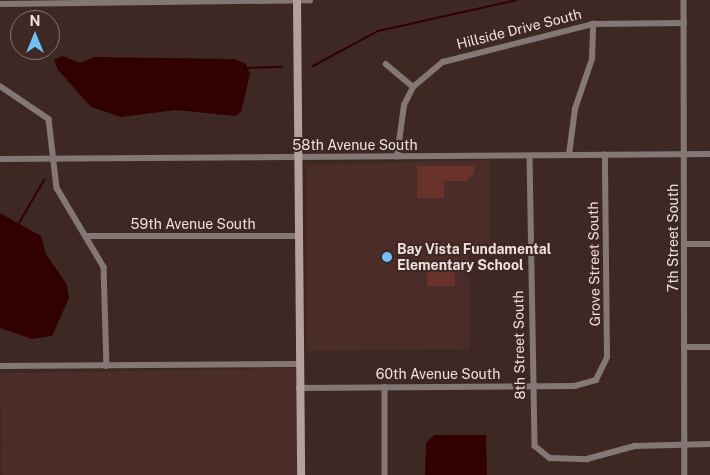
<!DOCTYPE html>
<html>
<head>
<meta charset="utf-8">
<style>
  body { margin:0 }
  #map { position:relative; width:710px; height:475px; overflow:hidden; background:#3d2824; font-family:"Public Sans",sans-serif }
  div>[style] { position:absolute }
  .built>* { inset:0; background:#4a2d29; transform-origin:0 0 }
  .green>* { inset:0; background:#69332c; transform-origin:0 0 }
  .water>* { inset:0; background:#310101 }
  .stream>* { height:2px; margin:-1px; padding:0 1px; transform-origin:1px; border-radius:1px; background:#310101 }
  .street>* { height:5.5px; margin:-2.75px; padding:0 2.75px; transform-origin:2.75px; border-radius:2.75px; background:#847876 }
  .secondary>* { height:8px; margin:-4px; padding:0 4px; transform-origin:4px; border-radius:4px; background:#b4a19e }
  .dots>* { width:14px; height:14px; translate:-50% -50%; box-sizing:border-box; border:2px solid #3d2824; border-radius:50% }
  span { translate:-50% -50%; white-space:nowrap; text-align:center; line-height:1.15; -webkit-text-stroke:4px #3d2824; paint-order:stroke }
  .street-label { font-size:14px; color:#efe0de }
  .poi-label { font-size:14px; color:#efe0de; font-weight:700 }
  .left { translate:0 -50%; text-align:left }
  .north { position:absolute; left:10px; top:10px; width:50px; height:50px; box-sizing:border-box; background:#3d2824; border:1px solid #84726e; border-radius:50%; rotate:0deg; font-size:14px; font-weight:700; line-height:20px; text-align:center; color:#efe0de }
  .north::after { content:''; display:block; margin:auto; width:18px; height:22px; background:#72c1f5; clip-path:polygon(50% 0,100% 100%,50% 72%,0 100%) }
</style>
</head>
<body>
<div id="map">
  <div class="built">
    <div style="clip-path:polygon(490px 160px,490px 245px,469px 246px,470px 349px,306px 351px,306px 165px)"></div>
    <div style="left:296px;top:368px;width:107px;height:296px;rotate:89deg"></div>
  </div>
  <div class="green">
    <div style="clip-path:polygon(417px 166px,474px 166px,474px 173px,467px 181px,444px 181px,444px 198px,417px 198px)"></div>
    <div style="left:427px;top:263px;width:28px;height:23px"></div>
  </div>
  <div class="water">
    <div style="clip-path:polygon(62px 56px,80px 63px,95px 57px,235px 59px,246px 64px,250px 74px,241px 112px,235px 116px,176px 110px,121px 117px,91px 107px,58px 70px,54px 60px)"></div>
    <div style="clip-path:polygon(0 213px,41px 236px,46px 254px,67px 285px,69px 298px,52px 336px,32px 339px,0 328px)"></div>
    <div style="clip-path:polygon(434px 435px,486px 435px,487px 475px,425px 475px,426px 443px)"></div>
  </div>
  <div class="stream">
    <div style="left:313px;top:66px;width:74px;rotate:-28.3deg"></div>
    <div style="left:378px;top:31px;width:142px;rotate:-12.6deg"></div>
    <div style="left:248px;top:68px;width:34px;rotate:-2deg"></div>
    <div style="left:19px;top:223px;width:50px;rotate:-59.8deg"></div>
  </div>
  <div class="street">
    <div style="left:684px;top:0;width:475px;rotate:89.9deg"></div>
    <div style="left:0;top:4px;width:310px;rotate:-0.7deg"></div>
    <div style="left:386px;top:64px;width:35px;rotate:40deg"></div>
    <div style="left:0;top:86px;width:59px;rotate:34deg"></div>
    <div style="left:49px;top:119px;width:69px;rotate:83.4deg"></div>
    <div style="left:57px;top:188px;width:92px;rotate:59.3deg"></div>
    <div style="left:104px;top:267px;width:99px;rotate:88.3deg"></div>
    <div style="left:569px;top:155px;width:46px;rotate:-82.6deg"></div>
    <div style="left:575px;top:109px;width:53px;rotate:-71.2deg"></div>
    <div style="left:592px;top:59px;width:35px;rotate:-88deg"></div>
    <div style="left:530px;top:156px;width:290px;rotate:89deg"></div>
    <div style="left:535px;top:446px;width:19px;rotate:39deg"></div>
    <div style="left:550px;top:458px;width:37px;rotate:2deg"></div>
    <div style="left:587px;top:459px;width:50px;rotate:-15.2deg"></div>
    <div style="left:635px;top:446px;width:75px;rotate:-1.5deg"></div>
    <div style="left:397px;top:157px;width:52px;rotate:-82.3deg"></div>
    <div style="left:404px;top:105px;width:20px;rotate:-63deg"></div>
    <div style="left:413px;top:87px;width:39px;rotate:-40deg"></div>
    <div style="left:443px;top:62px;width:155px;rotate:-14.2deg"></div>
    <div style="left:593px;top:24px;width:91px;rotate:-0.6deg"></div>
    <div style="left:0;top:159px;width:710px;rotate:-0.4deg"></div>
    <div style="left:88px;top:236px;width:210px"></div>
    <div style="left:687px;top:244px;width:23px"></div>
    <div style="left:686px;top:347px;width:24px"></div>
    <div style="left:0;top:366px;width:299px;rotate:-0.4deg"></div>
    <div style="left:385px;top:387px;width:88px;rotate:90deg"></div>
    <div style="left:299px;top:388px;width:276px;rotate:-0.4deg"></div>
    <div style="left:575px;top:386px;width:22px;rotate:-16deg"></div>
    <div style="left:596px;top:380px;width:25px;rotate:-64deg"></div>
    <div style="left:607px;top:357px;width:202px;rotate:-90.6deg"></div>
  </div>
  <div class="secondary">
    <div style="left:297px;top:0;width:475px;rotate:89.5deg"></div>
  </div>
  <div class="dots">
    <div style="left:387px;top:257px;background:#72c1f5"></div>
  </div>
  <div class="street-label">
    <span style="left:519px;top:29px;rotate:-14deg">Hillside Drive South</span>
    <span style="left:355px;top:145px">58th Avenue South</span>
    <span style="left:193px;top:224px">59th Avenue South</span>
    <span style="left:673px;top:238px;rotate:-90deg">7th Street South</span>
    <span style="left:594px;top:264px;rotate:-91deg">Grove Street South</span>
    <span style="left:519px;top:345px;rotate:-91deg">8th Street South</span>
    <span style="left:438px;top:374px">60th Avenue South</span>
  </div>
  <div class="poi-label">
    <span class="left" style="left:397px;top:257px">Bay Vista Fundamental<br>Elementary School</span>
  </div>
  <div class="north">N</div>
</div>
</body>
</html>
